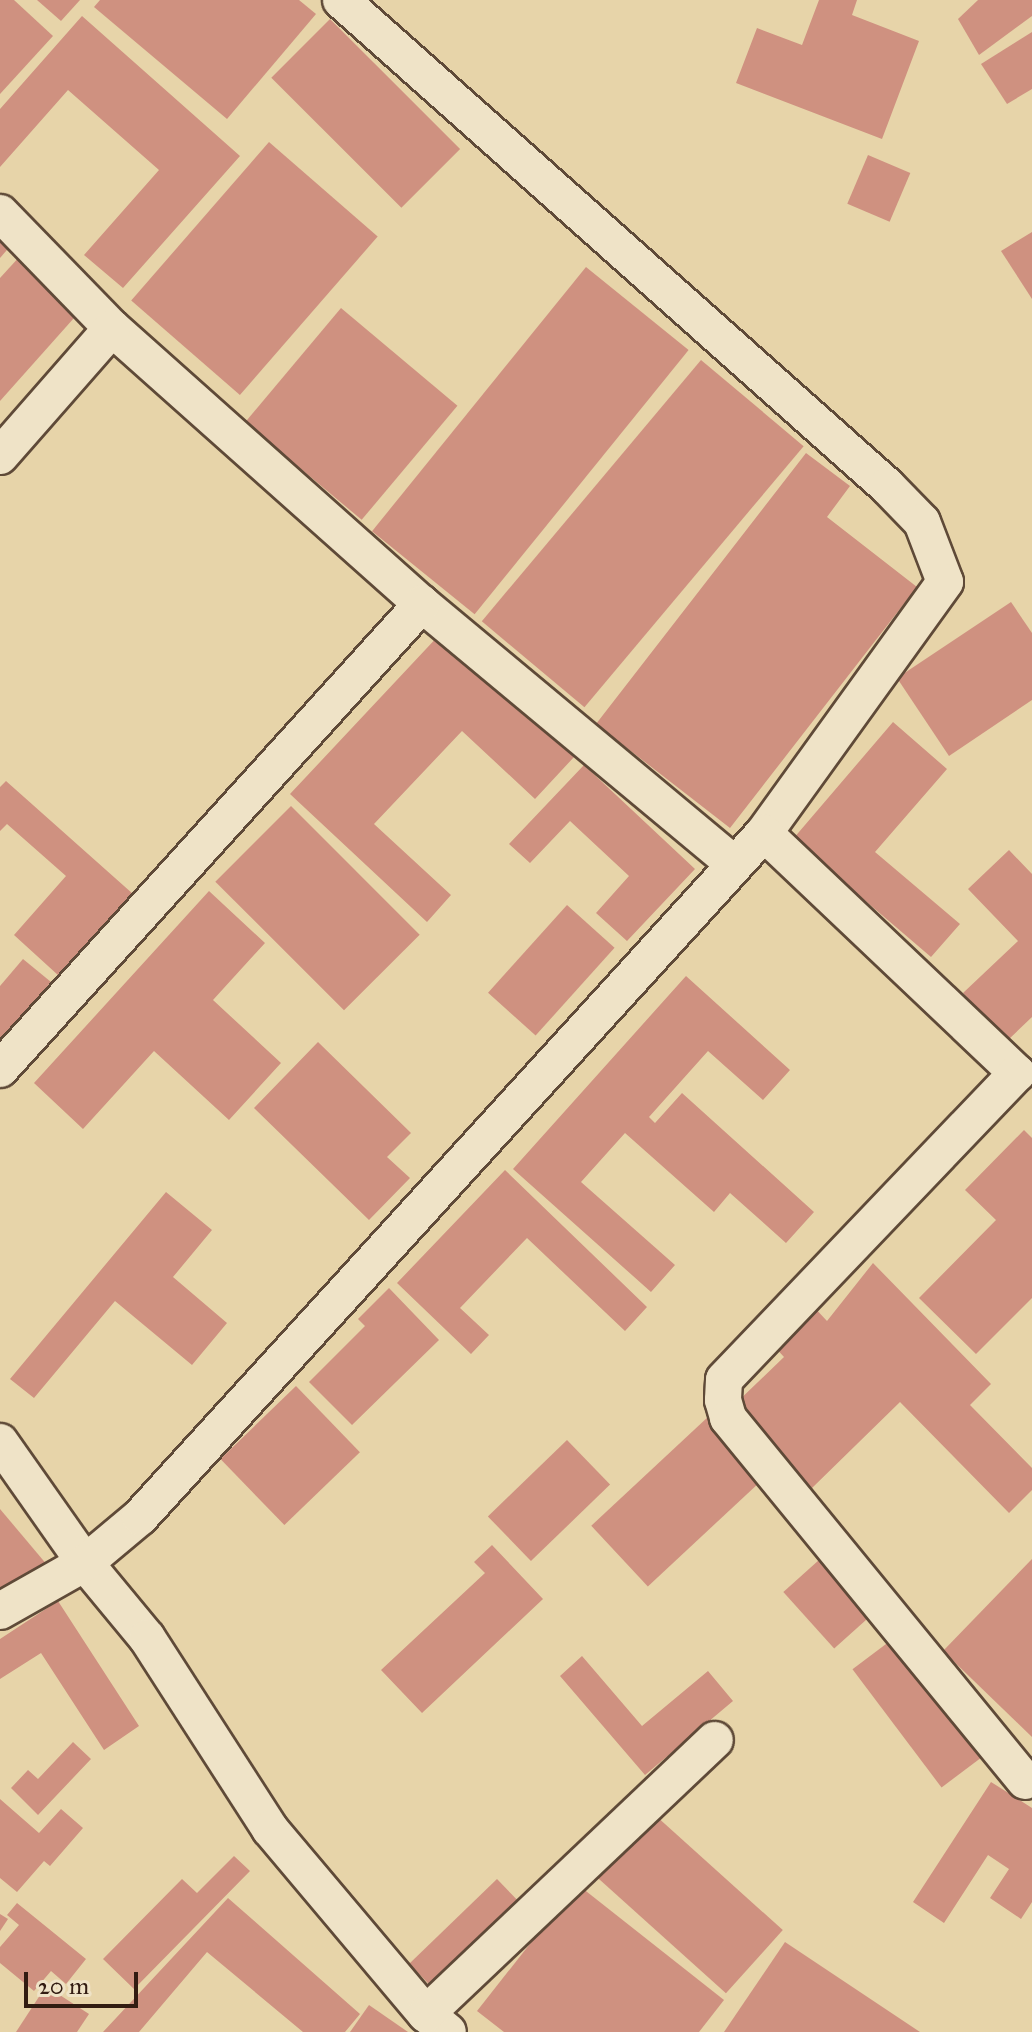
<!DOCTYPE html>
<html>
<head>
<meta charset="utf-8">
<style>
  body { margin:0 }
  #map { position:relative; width:1032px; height:2032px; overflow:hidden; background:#e7d4a9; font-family:"IM FELL Great Primer",serif }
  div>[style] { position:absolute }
  .building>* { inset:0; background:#cf9180; transform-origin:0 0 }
  .roads { filter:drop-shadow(2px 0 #5f4a38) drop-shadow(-2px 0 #5f4a38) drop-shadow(0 2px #5f4a38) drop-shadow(0 -2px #5f4a38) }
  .minor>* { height:36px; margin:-18px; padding:0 18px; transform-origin:18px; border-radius:18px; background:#efe3c7 }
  span { translate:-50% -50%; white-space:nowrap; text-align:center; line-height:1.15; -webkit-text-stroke:6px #efe3c7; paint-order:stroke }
  .scale { position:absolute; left:24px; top:1972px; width:114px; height:36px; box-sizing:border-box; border:4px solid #321c12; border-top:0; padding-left:10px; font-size:24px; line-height:28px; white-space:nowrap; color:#321c12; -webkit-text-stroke:6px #efe3c7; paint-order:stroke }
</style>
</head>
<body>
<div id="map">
  <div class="building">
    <div style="clip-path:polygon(0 0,14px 0,53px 36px,0 94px)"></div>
    <div style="clip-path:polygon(37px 0,80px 0,61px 21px)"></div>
    <div style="clip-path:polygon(100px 0,299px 0,316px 14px,227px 119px,94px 7px)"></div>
    <div style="clip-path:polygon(819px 0,857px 0,852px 15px,919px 41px,882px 139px,736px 83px,757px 28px,802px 45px)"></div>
    <div style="clip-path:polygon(978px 0,1032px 0,1032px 16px,979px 55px,958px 19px)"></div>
    <div style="clip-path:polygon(82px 16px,240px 156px,123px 288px,84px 255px,159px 170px,68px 90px,0 167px,0 109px)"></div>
    <div style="left:330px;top:19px;width:184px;height:83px;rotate:45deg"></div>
    <div style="clip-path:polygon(1032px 32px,1032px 89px,1007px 104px,981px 64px)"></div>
    <div style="left:269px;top:142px;width:144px;height:210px;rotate:41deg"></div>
    <div style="left:868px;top:155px;width:46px;height:53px;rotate:23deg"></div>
    <div style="clip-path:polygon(0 232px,13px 243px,0 258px)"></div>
    <div style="clip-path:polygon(1032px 232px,1032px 299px,1001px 251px)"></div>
    <div style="clip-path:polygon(21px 255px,82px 309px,0 401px,0 278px)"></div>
    <div style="left:586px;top:267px;width:132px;height:340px;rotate:39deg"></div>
    <div style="left:341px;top:308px;width:152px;height:149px;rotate:40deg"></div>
    <div style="left:701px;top:360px;width:134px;height:341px;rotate:40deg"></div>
    <div style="clip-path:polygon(806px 453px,850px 486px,827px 517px,917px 587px,730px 828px,596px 724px)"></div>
    <div style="clip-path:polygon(1011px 602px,1032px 633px,1032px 700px,949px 756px,897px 678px)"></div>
    <div style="clip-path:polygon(441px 633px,574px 757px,535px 799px,462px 731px,374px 824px,451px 895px,427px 922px,290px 794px)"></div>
    <div style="clip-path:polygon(893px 722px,947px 769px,875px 852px,960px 924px,931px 957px,793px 839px)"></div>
    <div style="clip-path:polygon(584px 765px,695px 869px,627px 941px,596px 913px,629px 876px,570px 821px,530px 863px,509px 844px)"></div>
    <div style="clip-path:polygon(6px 781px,133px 894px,59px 976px,14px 935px,66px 876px,7px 824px,0 831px,0 787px)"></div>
    <div style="left:291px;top:806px;width:182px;height:107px;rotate:45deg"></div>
    <div style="clip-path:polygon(1009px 850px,1032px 874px,1032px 1017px,1008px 1040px,963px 993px,1018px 941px,968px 889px)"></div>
    <div style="clip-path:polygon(209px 891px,265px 943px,213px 1000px,281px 1063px,229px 1120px,154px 1051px,83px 1129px,34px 1083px)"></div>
    <div style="left:567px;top:905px;width:64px;height:118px;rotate:42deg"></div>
    <div style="clip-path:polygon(23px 959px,51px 982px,0 1042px,0 986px)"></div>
    <div style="clip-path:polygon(686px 976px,790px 1070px,763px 1100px,708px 1051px,649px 1117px,655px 1123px,682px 1093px,814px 1212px,786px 1243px,730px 1193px,714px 1212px,625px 1133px,581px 1182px,675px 1265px,651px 1292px,513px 1169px)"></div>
    <div style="clip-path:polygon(318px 1042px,411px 1133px,387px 1157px,410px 1178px,369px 1220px,254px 1108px)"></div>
    <div style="clip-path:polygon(1024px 1130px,1032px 1138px,1032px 1298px,976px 1354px,919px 1298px,996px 1220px,965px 1190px)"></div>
    <div style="clip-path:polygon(505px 1170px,647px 1307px,625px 1331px,527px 1238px,460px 1308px,489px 1335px,471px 1354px,397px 1283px)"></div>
    <div style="clip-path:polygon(166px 1192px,212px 1230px,173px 1277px,227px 1323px,192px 1365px,115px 1301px,34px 1398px,10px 1379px)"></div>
    <div style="clip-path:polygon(873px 1263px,991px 1384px,970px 1405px,1032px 1468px,1032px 1490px,1009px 1513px,900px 1402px,812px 1488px,733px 1406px,784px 1357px,772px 1344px,812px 1305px,827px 1321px)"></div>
    <div style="clip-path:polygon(389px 1288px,439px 1340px,352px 1425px,309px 1382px,365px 1326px,358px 1319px)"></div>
    <div style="left:296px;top:1386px;width:92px;height:105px;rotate:46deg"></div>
    <div style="left:709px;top:1416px;width:83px;height:161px;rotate:47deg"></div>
    <div style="left:567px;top:1440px;width:62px;height:110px;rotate:46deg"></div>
    <div style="clip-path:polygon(0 1509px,48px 1566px,0 1595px)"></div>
    <div style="clip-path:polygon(492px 1545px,543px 1599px,422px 1713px,381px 1670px,485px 1573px,474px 1562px)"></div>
    <div style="clip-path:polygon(1032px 1559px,1032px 1737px,943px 1651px)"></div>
    <div style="left:819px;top:1560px;width:76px;height:48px;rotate:48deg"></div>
    <div style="clip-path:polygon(58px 1601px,139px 1726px,104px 1750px,41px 1653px,0 1679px,0 1639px)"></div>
    <div style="left:894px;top:1638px;width:148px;height:52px;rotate:53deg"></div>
    <div style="clip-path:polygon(582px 1656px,642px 1726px,708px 1671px,733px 1701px,645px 1775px,560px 1676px)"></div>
    <div style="clip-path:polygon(73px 1742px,91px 1759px,38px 1815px,11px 1788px,28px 1770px,38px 1779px)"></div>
    <div style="clip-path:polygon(991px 1782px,1032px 1808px,1032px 1902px,1021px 1919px,990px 1898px,1009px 1869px,988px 1855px,944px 1923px,913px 1902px)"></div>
    <div style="clip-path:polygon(0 1799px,39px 1833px,61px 1809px,83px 1828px,50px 1866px,44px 1861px,17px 1892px,0 1878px)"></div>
    <div style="left:655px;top:1815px;width:172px;height:85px;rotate:42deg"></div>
    <div style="clip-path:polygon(234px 1856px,250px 1871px,134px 1989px,103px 1959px,182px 1879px,197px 1893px)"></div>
    <div style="left:497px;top:1879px;width:39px;height:122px;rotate:46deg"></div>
    <div style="clip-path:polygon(577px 1884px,724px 2000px,699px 2032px,504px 2032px,477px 2011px)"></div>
    <div style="clip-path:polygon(228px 1898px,360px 2014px,345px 2032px,303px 2032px,207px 1952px,139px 2032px,103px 2032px)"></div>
    <div style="clip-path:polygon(17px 1903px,86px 1959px,66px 1984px,51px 1971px,34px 1991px,0 1963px,0 1947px,19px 1925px,7px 1915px)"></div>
    <div style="clip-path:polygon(0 1914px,8px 1919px,0 1931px)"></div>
    <div style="clip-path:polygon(785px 1942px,920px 2032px,724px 2032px)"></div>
    <div style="clip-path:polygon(46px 1986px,89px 2014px,77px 2032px,16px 2032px)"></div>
    <div style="clip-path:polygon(369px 2005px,408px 2032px,350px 2032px)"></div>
  </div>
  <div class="roads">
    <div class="minor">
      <div style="left:341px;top:0;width:731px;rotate:41.67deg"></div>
      <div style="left:887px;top:486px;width:50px;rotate:45.8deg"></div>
      <div style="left:922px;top:522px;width:64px;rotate:69deg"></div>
      <div style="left:945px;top:582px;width:309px;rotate:125.8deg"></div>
      <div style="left:0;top:213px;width:161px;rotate:45.8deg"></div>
      <div style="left:112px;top:328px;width:415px;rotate:41.7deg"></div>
      <div style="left:422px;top:604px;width:405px;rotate:39.8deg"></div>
      <div style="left:0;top:456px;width:170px;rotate:-48.8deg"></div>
      <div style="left:0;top:1069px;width:628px;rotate:-47.78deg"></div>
      <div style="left:0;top:1442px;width:148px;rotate:54.9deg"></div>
      <div style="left:85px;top:1563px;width:97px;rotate:50.4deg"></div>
      <div style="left:147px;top:1638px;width:227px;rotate:57.2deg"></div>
      <div style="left:270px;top:1829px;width:242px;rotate:49.9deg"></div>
      <div style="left:426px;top:2014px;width:28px;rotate:39deg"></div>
      <div style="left:0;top:1611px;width:98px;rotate:-29.5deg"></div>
      <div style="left:85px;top:1563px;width:72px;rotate:-39.9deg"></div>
      <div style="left:140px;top:1517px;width:926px;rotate:-47.63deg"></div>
      <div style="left:764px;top:833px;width:349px;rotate:43.5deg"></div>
      <div style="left:1017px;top:1073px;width:424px;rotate:133.7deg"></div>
      <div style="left:724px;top:1380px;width:20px;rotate:93deg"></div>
      <div style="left:723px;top:1400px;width:19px;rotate:74deg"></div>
      <div style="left:728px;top:1418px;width:469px;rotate:50.7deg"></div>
      <div style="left:426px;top:2014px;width:398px;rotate:-43.5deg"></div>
    </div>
  </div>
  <div class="scale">20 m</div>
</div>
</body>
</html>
